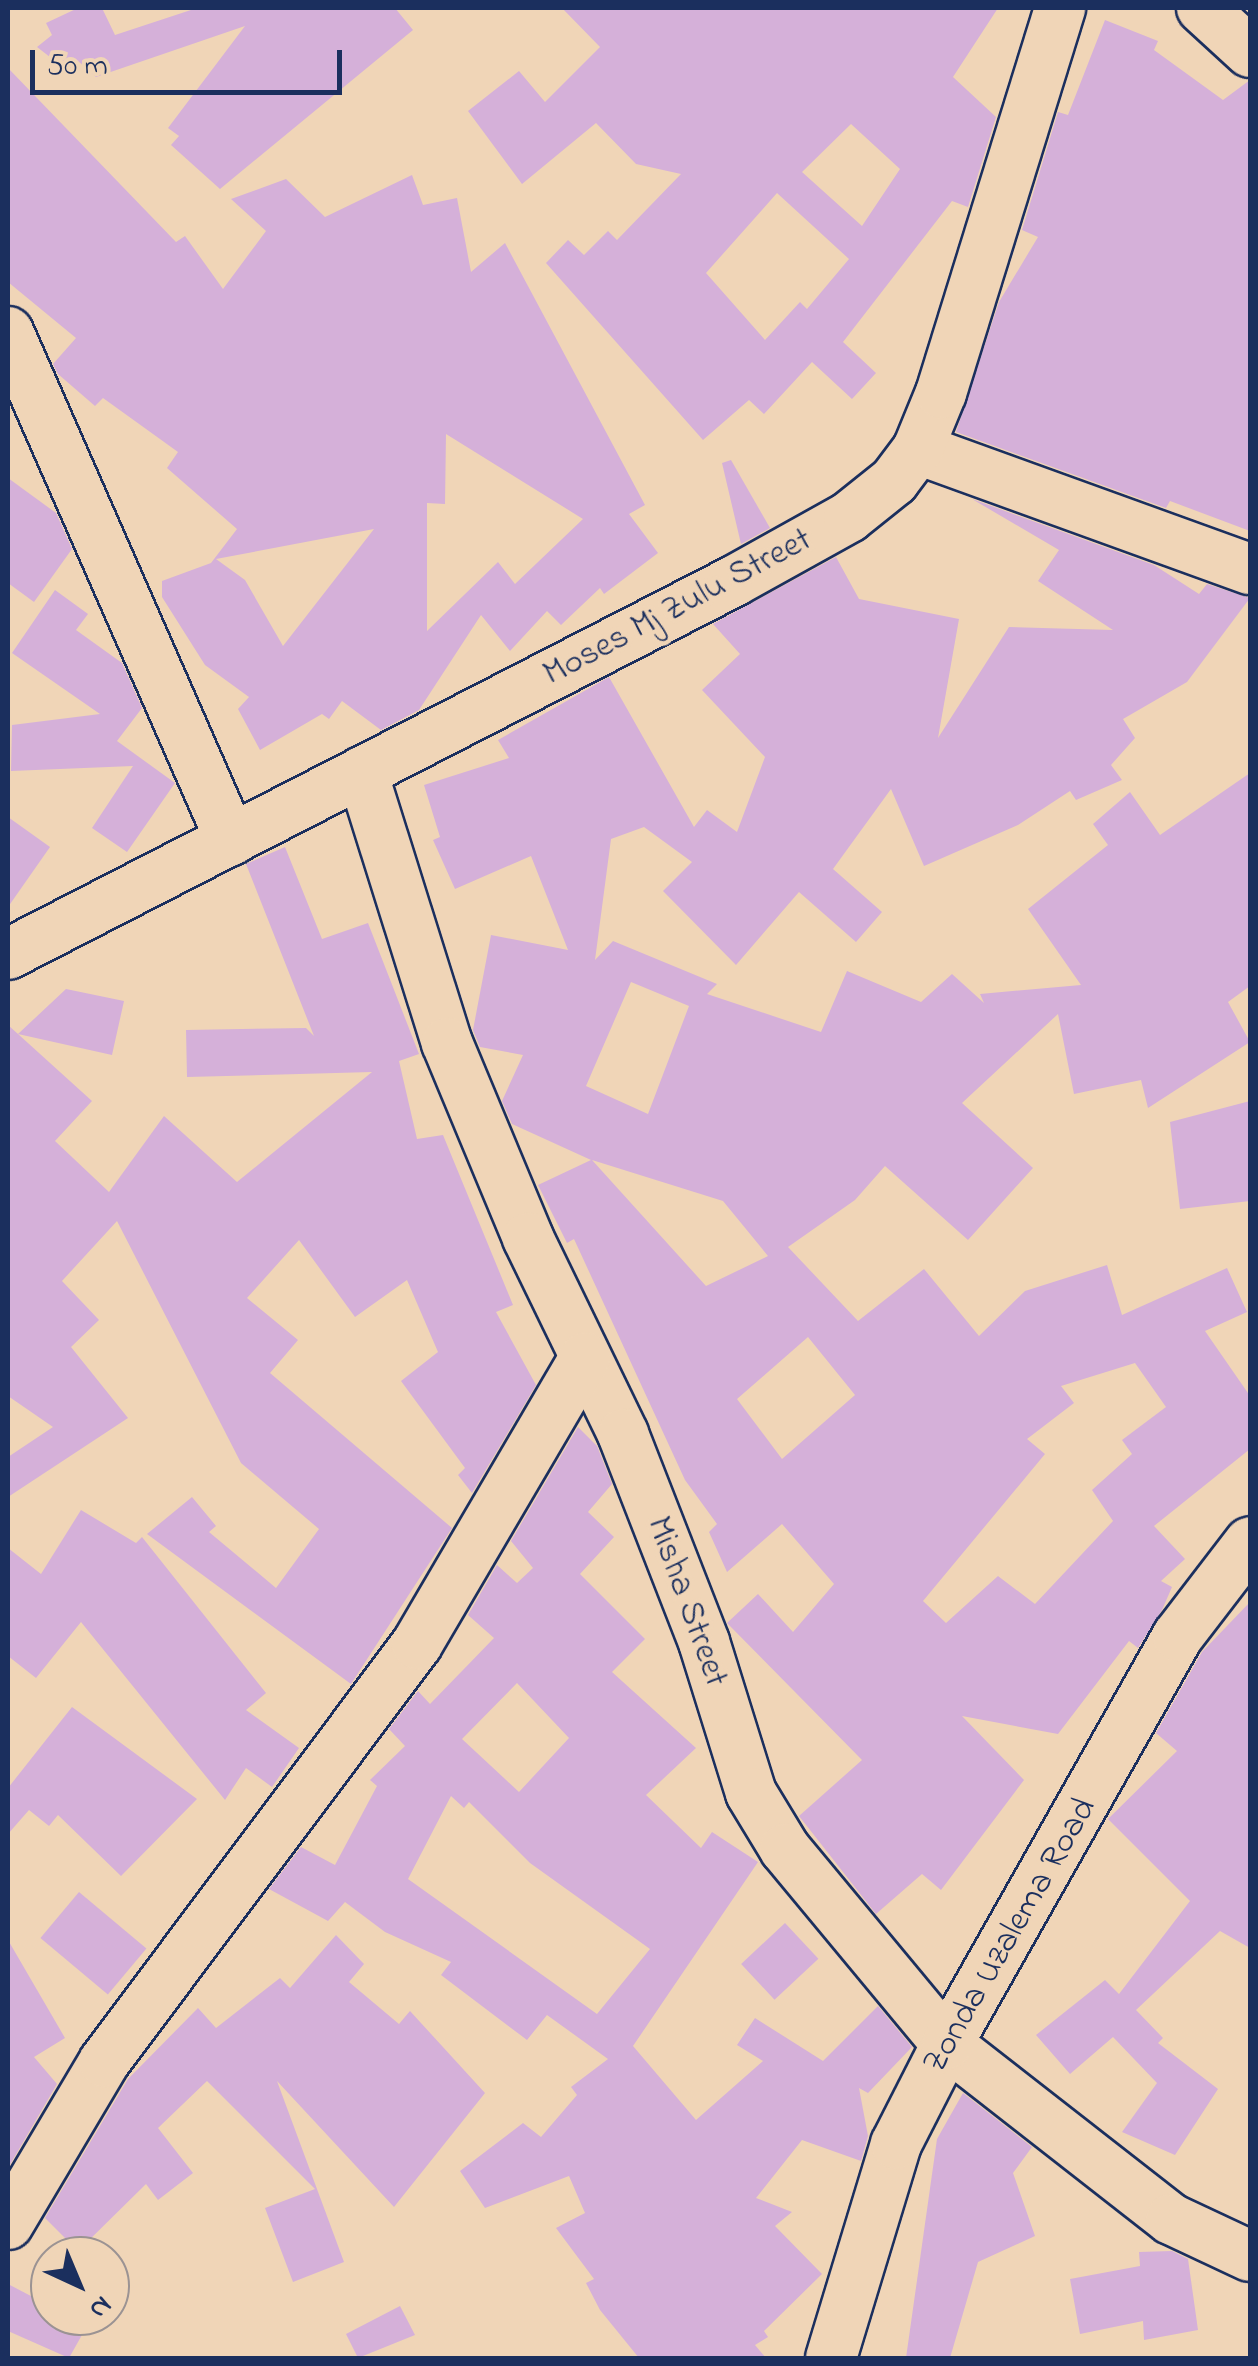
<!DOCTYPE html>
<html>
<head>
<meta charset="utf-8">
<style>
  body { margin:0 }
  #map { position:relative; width:1258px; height:2366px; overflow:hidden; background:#f0d5b7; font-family:"Indie Flower",sans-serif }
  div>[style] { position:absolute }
  .building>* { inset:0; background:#d5b0d9; transform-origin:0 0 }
  .roads { filter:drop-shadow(2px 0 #1b2f5e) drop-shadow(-2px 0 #1b2f5e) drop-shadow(0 2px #1b2f5e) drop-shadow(0 -2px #1b2f5e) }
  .street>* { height:50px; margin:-25px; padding:0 25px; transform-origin:25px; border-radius:25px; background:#f0d5b7 }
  span { translate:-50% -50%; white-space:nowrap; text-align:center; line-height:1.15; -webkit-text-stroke:9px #f0d5b7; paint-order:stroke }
  .street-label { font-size:35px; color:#1b2f5e }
  .frame { position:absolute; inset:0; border:10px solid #1b2f5e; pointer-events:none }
  .north { position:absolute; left:30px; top:2236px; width:100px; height:100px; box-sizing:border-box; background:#f0d5b7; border:2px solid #9b9393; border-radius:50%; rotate:136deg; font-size:28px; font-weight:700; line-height:40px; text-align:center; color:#1b2f5e }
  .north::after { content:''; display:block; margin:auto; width:35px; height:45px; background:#1b2f5e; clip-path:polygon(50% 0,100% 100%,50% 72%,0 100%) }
  .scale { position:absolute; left:30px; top:50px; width:312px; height:45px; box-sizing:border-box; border:5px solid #1b2f5e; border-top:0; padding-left:12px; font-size:30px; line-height:35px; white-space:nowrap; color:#1b2f5e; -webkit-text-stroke:8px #f0d5b7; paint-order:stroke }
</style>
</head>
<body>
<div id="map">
  <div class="building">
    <div style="clip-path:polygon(78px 8px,102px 8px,115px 35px,197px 8px,395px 8px,413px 30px,220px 189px,171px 145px,179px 136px,168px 128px,245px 26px,96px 77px,78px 61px,68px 71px,37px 47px,52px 35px,46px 23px)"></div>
    <div style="clip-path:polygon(evenodd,562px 8px,998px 8px,953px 77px,996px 117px,968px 207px,952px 201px,843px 342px,876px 373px,852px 399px,812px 362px,764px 414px,749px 400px,703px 440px,546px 263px,568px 240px,584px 255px,608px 231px,617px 240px,681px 174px,636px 164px,596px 123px,522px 184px,468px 111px,519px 71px,545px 102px,600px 47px,562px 8px,851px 124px,900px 169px,862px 226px,802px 172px,851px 124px,562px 8px,777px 193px,849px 259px,807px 309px,800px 302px,765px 340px,706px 273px,777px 193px)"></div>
    <div style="clip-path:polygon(1105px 20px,1158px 41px,1154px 50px,1223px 100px,1250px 80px,1250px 539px,1250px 531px,1170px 501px,1166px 508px,956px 432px,999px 302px,1038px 237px,1022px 230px,1058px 112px,1068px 115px)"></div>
    <div style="clip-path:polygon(evenodd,8px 68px,176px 242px,185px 236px,223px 289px,266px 231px,231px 199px,286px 179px,325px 217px,412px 175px,423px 205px,457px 198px,471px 272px,505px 243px,645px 505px,629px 514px,658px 553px,604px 594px,600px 588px,561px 625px,547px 611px,510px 651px,481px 615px,419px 710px,381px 730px,342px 701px,329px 719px,322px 714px,260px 750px,238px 709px,249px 697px,205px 665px,162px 597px,162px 581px,211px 563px,237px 529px,167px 468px,178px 452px,103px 398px,95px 406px,58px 374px,53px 364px,76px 338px,8px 282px,8px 68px,446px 434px,583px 519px,515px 584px,498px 562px,427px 631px,427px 503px,445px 504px,446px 434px,8px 68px,374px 529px,283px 646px,245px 580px,216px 559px,374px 529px)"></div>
    <div style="clip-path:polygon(731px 460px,770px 528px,741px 544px,722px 463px)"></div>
    <div style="clip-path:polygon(8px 478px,56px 513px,72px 549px,34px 602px,8px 583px)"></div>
    <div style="clip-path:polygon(evenodd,972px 499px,1154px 565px,1199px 594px,1207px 584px,1250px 598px,1187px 682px,1123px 719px,1135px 738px,1111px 765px,1122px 780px,1076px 800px,1070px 791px,1018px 825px,924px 866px,891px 789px,833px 869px,882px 912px,856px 942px,799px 892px,736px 965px,663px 891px,692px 862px,644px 827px,611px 839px,595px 960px,613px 941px,717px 984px,707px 994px,821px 1032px,847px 971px,921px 1002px,952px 974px,984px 1003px,980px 994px,1081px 985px,1028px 909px,1108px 845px,1093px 824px,1130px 792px,1160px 835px,1250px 773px,1250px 986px,1228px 1002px,1250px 1042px,1148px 1108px,1141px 1080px,1074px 1094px,1058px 1014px,962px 1103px,1033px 1168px,968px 1240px,885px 1166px,855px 1200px,788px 1247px,858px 1321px,924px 1269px,979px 1336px,1025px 1291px,1107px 1265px,1122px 1315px,1227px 1268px,1247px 1312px,1205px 1331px,1250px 1396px,1250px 1449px,1154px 1526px,1185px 1559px,1161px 1581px,1172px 1587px,1162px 1610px,1138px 1648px,1129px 1641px,1058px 1734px,962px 1716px,1024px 1780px,941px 1890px,922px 1874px,876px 1914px,799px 1816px,862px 1760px,727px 1623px,758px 1594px,793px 1632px,834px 1584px,782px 1524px,727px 1572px,709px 1532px,717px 1524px,685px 1480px,574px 1239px,567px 1243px,538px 1185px,591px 1160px,512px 1124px,502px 1101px,523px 1055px,480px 1047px,473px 1030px,491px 935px,568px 950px,531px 856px,455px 889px,433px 840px,440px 837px,424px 785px,509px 758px,498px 740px,609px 677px,694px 827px,707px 810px,737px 832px,765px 757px,702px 690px,740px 654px,713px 624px,836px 557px,859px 599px,959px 619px,938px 738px,1009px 627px,1113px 630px,1038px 581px,1059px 550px,972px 499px,631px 982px,689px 1006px,648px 1114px,586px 1086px,631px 982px,972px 499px,592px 1160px,723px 1201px,768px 1256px,706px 1286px,592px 1160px,972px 499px,808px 1337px,855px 1395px,782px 1459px,737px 1399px,808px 1337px,972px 499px,1135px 1363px,1166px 1407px,1122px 1440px,1132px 1454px,1092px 1490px,1113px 1521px,1035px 1604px,998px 1576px,946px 1623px,923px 1601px,1045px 1454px,1027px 1439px,1074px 1403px,1061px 1386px,1135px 1363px)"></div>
    <div style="clip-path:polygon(55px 590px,88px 614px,76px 630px,122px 663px,142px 708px,117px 741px,175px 783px,127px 852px,92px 828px,133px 766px,11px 771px,12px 725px,100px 714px,12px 653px)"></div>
    <div style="clip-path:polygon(8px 817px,50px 847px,8px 907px)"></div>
    <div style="clip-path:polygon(285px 847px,322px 939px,368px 923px,419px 1054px,399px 1061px,417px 1139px,443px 1135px,513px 1305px,496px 1312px,536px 1385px,472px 1493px,458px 1475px,465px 1468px,401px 1381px,438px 1352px,407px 1280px,355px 1317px,299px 1240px,247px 1298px,298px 1340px,270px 1373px,452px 1528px,351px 1684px,147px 1534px,192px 1497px,216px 1526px,209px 1532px,276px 1588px,319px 1529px,241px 1463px,117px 1221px,62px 1281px,99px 1320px,71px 1347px,128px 1418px,8px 1497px,8px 1457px,53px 1427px,8px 1396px,8px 1025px,18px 1034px,66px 989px,124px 1001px,112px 1055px,18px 1034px,92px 1101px,55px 1141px,109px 1192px,164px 1116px,237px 1182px,372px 1072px,187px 1077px,186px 1030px,306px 1028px,314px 1036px,246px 864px)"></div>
    <div style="clip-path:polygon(1250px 1101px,1250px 1201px,1180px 1209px,1170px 1122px)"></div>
    <div style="clip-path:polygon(evenodd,578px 1427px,597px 1446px,612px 1484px,588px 1512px,614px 1537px,580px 1574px,645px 1639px,612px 1672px,696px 1748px,646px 1795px,701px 1848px,712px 1832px,758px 1862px,633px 2046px,696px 2120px,763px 2061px,737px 2045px,755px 2018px,823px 2061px,878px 2006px,912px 2047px,868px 2093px,859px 2088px,868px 2136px,861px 2161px,802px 2140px,756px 2198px,792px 2212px,775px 2226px,822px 2274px,764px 2331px,768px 2337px,755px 2345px,766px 2358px,639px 2358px,600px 2310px,586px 2283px,594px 2279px,556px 2228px,585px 2213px,569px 2176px,485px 2208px,460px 2171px,523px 2123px,541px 2137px,577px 2095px,571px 2087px,608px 2059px,547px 2015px,527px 2040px,441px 1975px,451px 1962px,385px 1932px,345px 1902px,328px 1921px,269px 1889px,301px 1847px,335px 1865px,377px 1786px,370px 1780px,405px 1746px,389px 1729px,418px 1691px,430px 1704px,494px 1638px,468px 1615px,497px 1565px,517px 1583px,533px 1568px,511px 1541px,578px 1427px,517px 1683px,569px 1738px,519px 1792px,462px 1739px,517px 1683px,578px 1427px,451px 1796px,464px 1808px,469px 1802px,530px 1863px,650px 1949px,597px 2014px,408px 1879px,451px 1796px)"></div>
    <div style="clip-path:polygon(81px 1510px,136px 1543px,142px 1537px,266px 1693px,246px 1710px,299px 1748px,272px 1787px,246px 1768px,225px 1800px,81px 1622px,36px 1678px,8px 1656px,8px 1548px,41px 1574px)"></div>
    <div style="clip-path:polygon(1250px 1602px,1250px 1948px,1220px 1931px,1136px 2010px,1163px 2038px,1158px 2043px,1218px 2089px,1175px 2155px,1122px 2132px,1157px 2083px,1113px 2037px,1070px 2074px,1036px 2035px,1105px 1980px,1119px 1994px,1190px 1901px,1108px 1819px,1177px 1751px,1156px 1733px,1202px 1652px)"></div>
    <div style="clip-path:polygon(72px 1707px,197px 1799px,121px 1876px,58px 1815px,49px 1826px,29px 1810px,8px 1834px,8px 1788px)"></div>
    <div style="left:79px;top:1892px;width:88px;height:60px;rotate:40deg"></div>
    <div style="left:785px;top:1923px;width:49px;height:60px;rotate:47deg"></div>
    <div style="clip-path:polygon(336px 1935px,364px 1964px,349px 1982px,399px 2024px,410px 2011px,485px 2093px,394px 2207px,277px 2081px,344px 2262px,293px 2282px,265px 2208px,315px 2189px,207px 2081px,158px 2128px,193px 2173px,158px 2200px,146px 2184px,78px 2251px,45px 2218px,128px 2079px,198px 2008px,216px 2028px,280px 1978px,290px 1988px)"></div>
    <div style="clip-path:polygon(8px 1940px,65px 2038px,34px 2057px,57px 2084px,8px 2168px)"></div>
    <div style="clip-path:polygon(963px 2093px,1032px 2147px,1013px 2173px,1035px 2236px,978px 2262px,950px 2358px,906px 2358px,937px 2139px)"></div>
    <div style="clip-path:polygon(1172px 2251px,1188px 2259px,1198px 2330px,1144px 2340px,1143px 2321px,1080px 2334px,1070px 2279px,1140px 2266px,1139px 2252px)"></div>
    <div style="clip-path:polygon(8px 2284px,50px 2306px,50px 2316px,87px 2326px,69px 2358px,8px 2331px)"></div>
    <div style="clip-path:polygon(400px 2306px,415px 2335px,358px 2358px,346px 2334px)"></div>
  </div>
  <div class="roads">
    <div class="street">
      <div style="left:1202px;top:8px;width:65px;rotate:42.5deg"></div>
      <div style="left:8px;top:332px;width:555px;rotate:66.3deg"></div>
      <div style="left:918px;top:449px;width:353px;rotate:19.9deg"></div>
      <div style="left:362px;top:772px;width:284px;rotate:72.6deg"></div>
      <div style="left:447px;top:1043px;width:211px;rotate:67.4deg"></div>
      <div style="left:528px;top:1238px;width:218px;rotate:64.1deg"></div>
      <div style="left:623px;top:1434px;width:223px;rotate:68.7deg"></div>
      <div style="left:704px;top:1642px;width:158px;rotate:72.7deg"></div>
      <div style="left:751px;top:1793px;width:66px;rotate:58.7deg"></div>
      <div style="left:785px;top:1849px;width:254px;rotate:50.3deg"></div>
      <div style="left:947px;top:2044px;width:284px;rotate:38deg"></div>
      <div style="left:1171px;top:2219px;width:87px;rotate:25.1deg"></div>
      <div style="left:8px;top:954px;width:816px;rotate:-27.19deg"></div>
      <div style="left:734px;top:581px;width:132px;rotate:-29.1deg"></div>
      <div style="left:849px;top:517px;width:58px;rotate:-38.7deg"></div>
      <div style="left:894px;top:481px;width:40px;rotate:-53deg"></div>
      <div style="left:918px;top:449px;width:61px;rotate:-67.7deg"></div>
      <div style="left:941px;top:393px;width:403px;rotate:-72.8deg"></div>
      <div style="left:8px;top:2224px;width:188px;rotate:-59.3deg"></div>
      <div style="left:104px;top:2062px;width:522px;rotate:-53.17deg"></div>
      <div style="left:417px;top:1644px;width:332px;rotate:-59.6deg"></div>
      <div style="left:831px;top:2358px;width:224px;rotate:-73.1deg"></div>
      <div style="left:896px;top:2144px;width:112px;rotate:-63deg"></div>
      <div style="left:947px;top:2044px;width:469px;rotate:-60.5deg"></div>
      <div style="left:1178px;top:1636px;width:118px;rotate:-52.5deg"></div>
    </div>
  </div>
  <div class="street-label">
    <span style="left:678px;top:608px;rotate:-28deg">Moses Mj Zulu Street</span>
    <span style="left:686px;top:1602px;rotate:70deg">Misha Street</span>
    <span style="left:1011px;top:1936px;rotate:-60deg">Zonda Uzalema Road</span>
  </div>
  <div class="frame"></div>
  <div class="north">N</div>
  <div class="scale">50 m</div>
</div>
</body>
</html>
